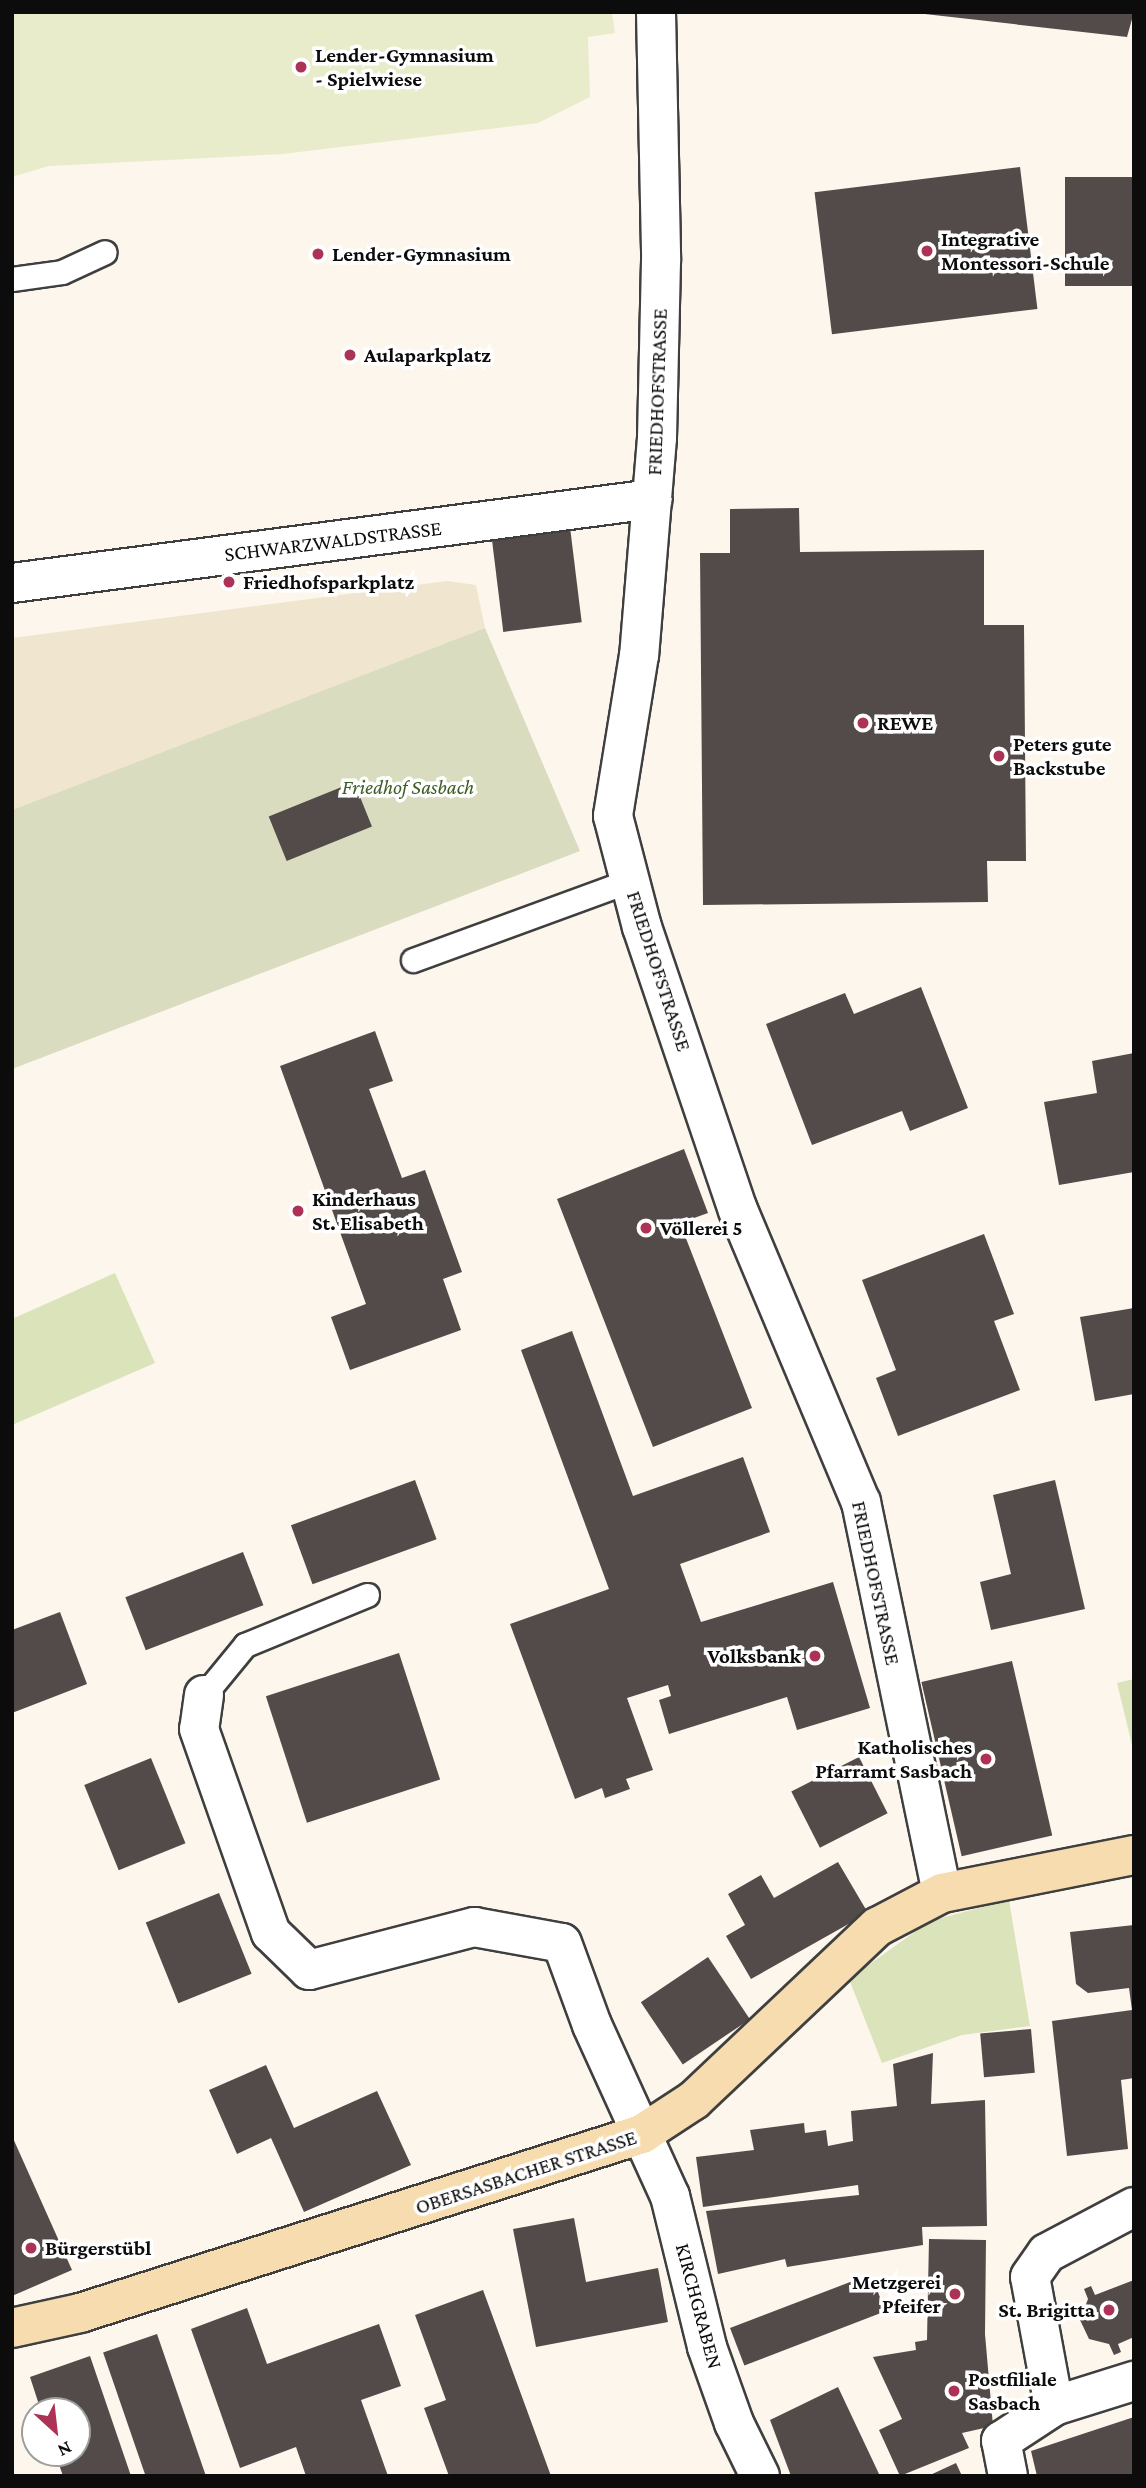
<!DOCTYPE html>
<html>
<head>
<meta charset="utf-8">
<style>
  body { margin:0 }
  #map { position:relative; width:1146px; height:2488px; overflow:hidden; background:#fdf6ec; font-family:"Crimson Pro",serif }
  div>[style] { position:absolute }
  .farmland>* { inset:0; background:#f0e5cf }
  .green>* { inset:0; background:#dae3ba }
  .cemetery>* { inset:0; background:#dadcc0 }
  .pitch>* { inset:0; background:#e8ecca }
  .building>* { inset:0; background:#534b49; transform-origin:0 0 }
  .roads { filter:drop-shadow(2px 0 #3f3f3f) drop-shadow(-2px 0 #3f3f3f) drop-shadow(0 2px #3f3f3f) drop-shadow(0 -2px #3f3f3f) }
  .lane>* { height:23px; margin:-11.5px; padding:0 11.5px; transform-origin:11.5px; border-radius:11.5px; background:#fff }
  .street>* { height:38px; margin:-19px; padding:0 19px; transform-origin:19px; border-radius:19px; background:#fff }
  .secondary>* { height:38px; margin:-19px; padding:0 19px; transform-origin:19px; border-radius:19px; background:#f6dcae }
  .dots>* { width:19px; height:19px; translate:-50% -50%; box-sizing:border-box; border:4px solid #fff; border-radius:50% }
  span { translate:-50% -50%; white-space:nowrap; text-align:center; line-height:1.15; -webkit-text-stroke:7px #fff; paint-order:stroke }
  .poi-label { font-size:21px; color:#0c0c0c; font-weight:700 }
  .left { translate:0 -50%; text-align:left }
  .right { translate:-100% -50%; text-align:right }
  .street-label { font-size:21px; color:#0c0c0c }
  .park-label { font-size:21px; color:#3d5c23; font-style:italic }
  .frame { position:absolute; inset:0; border:14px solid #0c0c0c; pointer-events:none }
  .north { position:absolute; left:21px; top:2397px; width:70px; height:70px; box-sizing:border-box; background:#fff; border:2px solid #9e9e9e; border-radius:50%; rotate:153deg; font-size:19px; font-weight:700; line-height:28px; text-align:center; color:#0c0c0c }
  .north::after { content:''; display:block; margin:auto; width:24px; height:32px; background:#ac3356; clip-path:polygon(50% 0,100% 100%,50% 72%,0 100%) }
</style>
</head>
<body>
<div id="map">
  <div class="farmland">
    <div style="clip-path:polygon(447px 581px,476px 585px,485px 628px,12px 810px,12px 638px)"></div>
  </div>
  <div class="green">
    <div style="clip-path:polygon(115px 1273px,155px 1363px,12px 1425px,12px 1319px)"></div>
    <div style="clip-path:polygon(1134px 1679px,1134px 1753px,1117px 1683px)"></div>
    <div style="clip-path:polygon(1009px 1900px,1030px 2026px,962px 2035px,882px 2063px,849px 1979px,930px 1921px)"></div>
  </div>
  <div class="cemetery">
    <div style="clip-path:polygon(485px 628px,580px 851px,12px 1069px,12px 810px)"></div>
  </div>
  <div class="pitch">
    <div style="clip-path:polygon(12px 12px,612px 12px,615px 33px,588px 37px,590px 97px,538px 123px,283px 154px,49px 166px,12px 177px)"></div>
  </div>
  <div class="building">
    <div style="clip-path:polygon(907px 12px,1134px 12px,1127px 37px)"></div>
    <div style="left:1020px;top:167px;width:143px;height:207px;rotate:83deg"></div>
    <div style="left:1134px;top:177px;width:109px;height:69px;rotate:90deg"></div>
    <div style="clip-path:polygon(799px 508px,800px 552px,984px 550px,984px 625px,1024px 625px,1026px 861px,987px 861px,988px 902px,703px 905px,700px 553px,730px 553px,730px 509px)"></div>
    <div style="left:570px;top:527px;width:96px;height:79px;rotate:83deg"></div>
    <div style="left:354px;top:782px;width:48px;height:92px;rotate:68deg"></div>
    <div style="clip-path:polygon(921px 987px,968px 1108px,910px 1131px,902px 1111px,812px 1145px,766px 1024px,845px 993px,854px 1014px)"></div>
    <div style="clip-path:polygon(375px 1031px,393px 1081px,369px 1089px,402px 1178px,425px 1170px,462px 1272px,443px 1279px,461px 1330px,350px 1370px,331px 1317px,366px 1304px,280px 1066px)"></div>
    <div style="clip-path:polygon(1134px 1053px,1134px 1172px,1059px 1185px,1044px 1102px,1097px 1093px,1092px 1061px)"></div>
    <div style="clip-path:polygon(684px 1149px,708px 1213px,680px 1223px,752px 1408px,653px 1447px,557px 1199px)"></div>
    <div style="clip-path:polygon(984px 1234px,1014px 1314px,994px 1321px,1020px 1390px,898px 1436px,876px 1378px,896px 1370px,862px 1280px)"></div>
    <div style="clip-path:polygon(1134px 1308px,1134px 1394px,1095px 1401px,1080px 1317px)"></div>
    <div style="clip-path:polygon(572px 1331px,633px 1496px,743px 1457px,770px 1532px,680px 1564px,701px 1622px,833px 1582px,870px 1708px,797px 1730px,787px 1697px,669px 1734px,659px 1700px,671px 1696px,668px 1685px,627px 1698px,653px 1770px,626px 1779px,630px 1789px,605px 1798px,602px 1788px,575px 1799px,510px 1624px,609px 1589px,521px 1350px)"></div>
    <div style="left:415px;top:1480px;width:63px;height:132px;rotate:70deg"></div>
    <div style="clip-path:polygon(1055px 1480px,1085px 1609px,991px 1630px,980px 1582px,1011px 1574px,993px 1495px)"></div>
    <div style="left:243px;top:1552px;width:57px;height:126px;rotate:69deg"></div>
    <div style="clip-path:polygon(60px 1612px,87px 1684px,12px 1713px,12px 1630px)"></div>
    <div style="left:399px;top:1653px;width:133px;height:140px;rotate:72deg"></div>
    <div style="left:1012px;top:1661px;width:179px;height:93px;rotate:77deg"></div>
    <div style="left:859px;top:1757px;width:63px;height:76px;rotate:63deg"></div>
    <div style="left:151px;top:1758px;width:92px;height:72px;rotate:68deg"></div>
    <div style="clip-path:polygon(838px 1862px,868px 1913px,751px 1979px,726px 1936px,745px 1925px,728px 1894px,761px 1875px,774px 1898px)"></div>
    <div style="left:219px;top:1893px;width:87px;height:79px;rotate:68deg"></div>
    <div style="clip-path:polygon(1134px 1925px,1134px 2078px,1121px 2080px,1128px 2149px,1067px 2156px,1052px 2021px,1132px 2010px,1129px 1988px,1088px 1993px,1076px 1984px,1070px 1932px)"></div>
    <div style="left:708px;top:1957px;width:75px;height:81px;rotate:56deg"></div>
    <div style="left:1031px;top:2029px;width:44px;height:51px;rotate:85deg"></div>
    <div style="clip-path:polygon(933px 2053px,931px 2104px,985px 2100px,987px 2226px,922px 2227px,923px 2245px,787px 2267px,785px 2259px,718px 2274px,706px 2211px,859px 2195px,858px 2185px,703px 2207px,696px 2157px,754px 2150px,750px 2130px,804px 2123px,805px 2133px,826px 2130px,828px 2146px,853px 2141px,851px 2111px,897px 2106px,893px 2064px)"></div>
    <div style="clip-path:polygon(266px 2065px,294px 2128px,377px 2091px,411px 2165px,304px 2212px,271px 2138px,237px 2154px,209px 2090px)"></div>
    <div style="clip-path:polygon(12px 2136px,72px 2270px,12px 2296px)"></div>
    <div style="clip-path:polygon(574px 2218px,586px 2282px,658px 2268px,668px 2322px,536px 2347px,513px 2229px)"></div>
    <div style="clip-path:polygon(929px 2239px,986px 2240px,985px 2334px,993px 2426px,962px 2433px,969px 2448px,900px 2476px,879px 2430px,902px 2419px,873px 2357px,916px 2350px,915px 2342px,927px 2340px)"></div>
    <div style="left:871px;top:2274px;width:40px;height:151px;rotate:69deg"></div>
    <div style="clip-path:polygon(1134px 2280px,1134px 2337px,1118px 2344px,1121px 2352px,1114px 2355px,1109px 2344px,1089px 2339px,1080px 2320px,1088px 2299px,1084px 2289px,1091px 2286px,1095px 2295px)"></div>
    <div style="clip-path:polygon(483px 2290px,551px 2476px,449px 2476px,424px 2408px,446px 2400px,415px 2315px)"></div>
    <div style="clip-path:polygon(247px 2308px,267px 2364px,379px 2324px,401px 2386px,361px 2400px,388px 2476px,306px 2476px,296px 2447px,240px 2468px,191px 2329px)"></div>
    <div style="left:157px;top:2334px;width:150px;height:57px;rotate:71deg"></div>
    <div style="clip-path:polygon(90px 2356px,131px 2476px,63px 2476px,55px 2453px,77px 2453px,77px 2411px,41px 2411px,30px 2377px)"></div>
    <div style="clip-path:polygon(838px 2387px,880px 2476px,791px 2476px,770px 2420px)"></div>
    <div style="clip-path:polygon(1134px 2417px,1134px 2476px,1037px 2476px,1031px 2451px)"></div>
    <div style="clip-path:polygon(956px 2463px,962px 2476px,928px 2476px)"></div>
  </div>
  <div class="roads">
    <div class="lane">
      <div style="left:12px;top:279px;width:50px;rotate:-8deg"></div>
      <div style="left:62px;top:272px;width:47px;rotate:-24.9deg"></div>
      <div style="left:413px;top:960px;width:230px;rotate:-20.1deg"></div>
      <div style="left:204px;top:1695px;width:65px;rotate:-50.6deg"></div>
      <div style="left:245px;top:1645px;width:132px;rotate:-22.3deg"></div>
    </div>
    <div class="street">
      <div style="left:656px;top:12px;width:249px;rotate:88.8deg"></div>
      <div style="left:661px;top:261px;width:177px;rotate:91.3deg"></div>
      <div style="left:657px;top:438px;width:218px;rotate:94.7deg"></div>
      <div style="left:639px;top:655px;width:163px;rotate:99.2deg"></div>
      <div style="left:613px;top:816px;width:115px;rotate:75.4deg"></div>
      <div style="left:642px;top:927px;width:299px;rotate:71.3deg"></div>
      <div style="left:738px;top:1210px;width:317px;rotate:67.2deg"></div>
      <div style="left:861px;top:1502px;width:399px;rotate:78.3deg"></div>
      <div style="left:12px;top:583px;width:646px;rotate:-7.47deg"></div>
      <div style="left:204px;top:1695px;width:34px;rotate:98deg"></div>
      <div style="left:199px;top:1729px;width:216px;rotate:70.6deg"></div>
      <div style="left:271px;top:1933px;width:53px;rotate:44.2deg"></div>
      <div style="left:309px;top:1970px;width:171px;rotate:-14.6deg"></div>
      <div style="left:474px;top:1927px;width:89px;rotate:10.3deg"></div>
      <div style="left:562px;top:1943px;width:87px;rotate:69.9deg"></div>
      <div style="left:592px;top:2025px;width:188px;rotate:65.5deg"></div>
      <div style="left:670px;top:2196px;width:155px;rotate:76.2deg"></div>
      <div style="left:707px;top:2347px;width:81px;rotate:70.4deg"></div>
      <div style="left:734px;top:2423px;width:59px;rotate:63.9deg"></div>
      <div style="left:1054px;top:2406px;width:84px;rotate:-17.4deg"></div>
      <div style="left:1008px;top:2476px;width:36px;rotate:-101deg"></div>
      <div style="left:1001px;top:2441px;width:64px;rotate:-33.4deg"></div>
      <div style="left:1054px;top:2406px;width:131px;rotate:-100.5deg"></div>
      <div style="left:1030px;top:2277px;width:29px;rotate:-55deg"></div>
      <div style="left:1047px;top:2253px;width:98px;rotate:-27.9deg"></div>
    </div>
    <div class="secondary">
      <div style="left:12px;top:2328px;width:70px;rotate:-12.4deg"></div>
      <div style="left:80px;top:2313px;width:590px;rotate:-17.67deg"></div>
      <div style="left:642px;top:2134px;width:62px;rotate:-33.2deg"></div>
      <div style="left:694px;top:2100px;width:252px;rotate:-43.4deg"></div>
      <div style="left:877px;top:1927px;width:73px;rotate:-27.6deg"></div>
      <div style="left:942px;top:1893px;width:196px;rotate:-11.2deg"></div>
    </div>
  </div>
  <div class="dots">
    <div style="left:301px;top:67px;background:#ac3356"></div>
    <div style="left:927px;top:251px;background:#ac3356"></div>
    <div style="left:318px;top:254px;background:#ac3356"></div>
    <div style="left:350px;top:355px;background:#ac3356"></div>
    <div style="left:229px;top:582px;background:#ac3356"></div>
    <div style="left:863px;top:723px;background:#ac3356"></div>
    <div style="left:999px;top:756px;background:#ac3356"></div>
    <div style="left:298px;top:1211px;background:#ac3356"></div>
    <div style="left:646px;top:1228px;background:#ac3356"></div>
    <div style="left:815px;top:1656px;background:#ac3356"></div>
    <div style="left:986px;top:1759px;background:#ac3356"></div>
    <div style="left:31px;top:2248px;background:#ac3356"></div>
    <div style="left:955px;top:2294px;background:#ac3356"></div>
    <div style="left:1109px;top:2310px;background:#ac3356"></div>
    <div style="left:954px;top:2391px;background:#ac3356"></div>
  </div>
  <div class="poi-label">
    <span class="left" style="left:315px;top:67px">Lender-Gymnasium<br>- Spielwiese</span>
    <span class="left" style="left:941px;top:251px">Integrative<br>Montessori-Schule</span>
    <span class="left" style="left:332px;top:254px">Lender-Gymnasium</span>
    <span class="left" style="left:364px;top:355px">Aulaparkplatz</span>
    <span class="left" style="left:243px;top:582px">Friedhofsparkplatz</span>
    <span class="left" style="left:877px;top:723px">REWE</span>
    <span class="left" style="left:1013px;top:756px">Peters gute<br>Backstube</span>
    <span class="left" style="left:312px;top:1211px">Kinderhaus<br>St. Elisabeth</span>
    <span class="left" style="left:660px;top:1228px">Völlerei 5</span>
    <span class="right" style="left:801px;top:1656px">Volksbank</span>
    <span class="right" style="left:972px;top:1759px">Katholisches<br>Pfarramt Sasbach</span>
    <span class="left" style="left:45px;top:2248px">Bürgerstübl</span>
    <span class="right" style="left:941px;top:2294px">Metzgerei<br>Pfeifer</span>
    <span class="right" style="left:1095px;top:2310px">St. Brigitta</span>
    <span class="left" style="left:968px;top:2391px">Postfiliale<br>Sasbach</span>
  </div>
  <div class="street-label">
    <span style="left:657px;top:392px;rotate:-88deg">FRIEDHOFSTRASSE</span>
    <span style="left:333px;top:541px;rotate:-7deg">SCHWARZWALDSTRASSE</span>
    <span style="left:659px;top:971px;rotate:72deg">FRIEDHOFSTRASSE</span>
    <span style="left:876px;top:1583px;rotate:78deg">FRIEDHOFSTRASSE</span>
    <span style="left:526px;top:2172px;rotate:-18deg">OBERSASBACHER STRASSE</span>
    <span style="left:699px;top:2306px;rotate:75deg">KIRCHGRABEN</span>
  </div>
  <div class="park-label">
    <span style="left:408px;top:787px">Friedhof Sasbach</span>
  </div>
  <div class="frame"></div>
  <div class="north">N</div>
</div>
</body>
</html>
